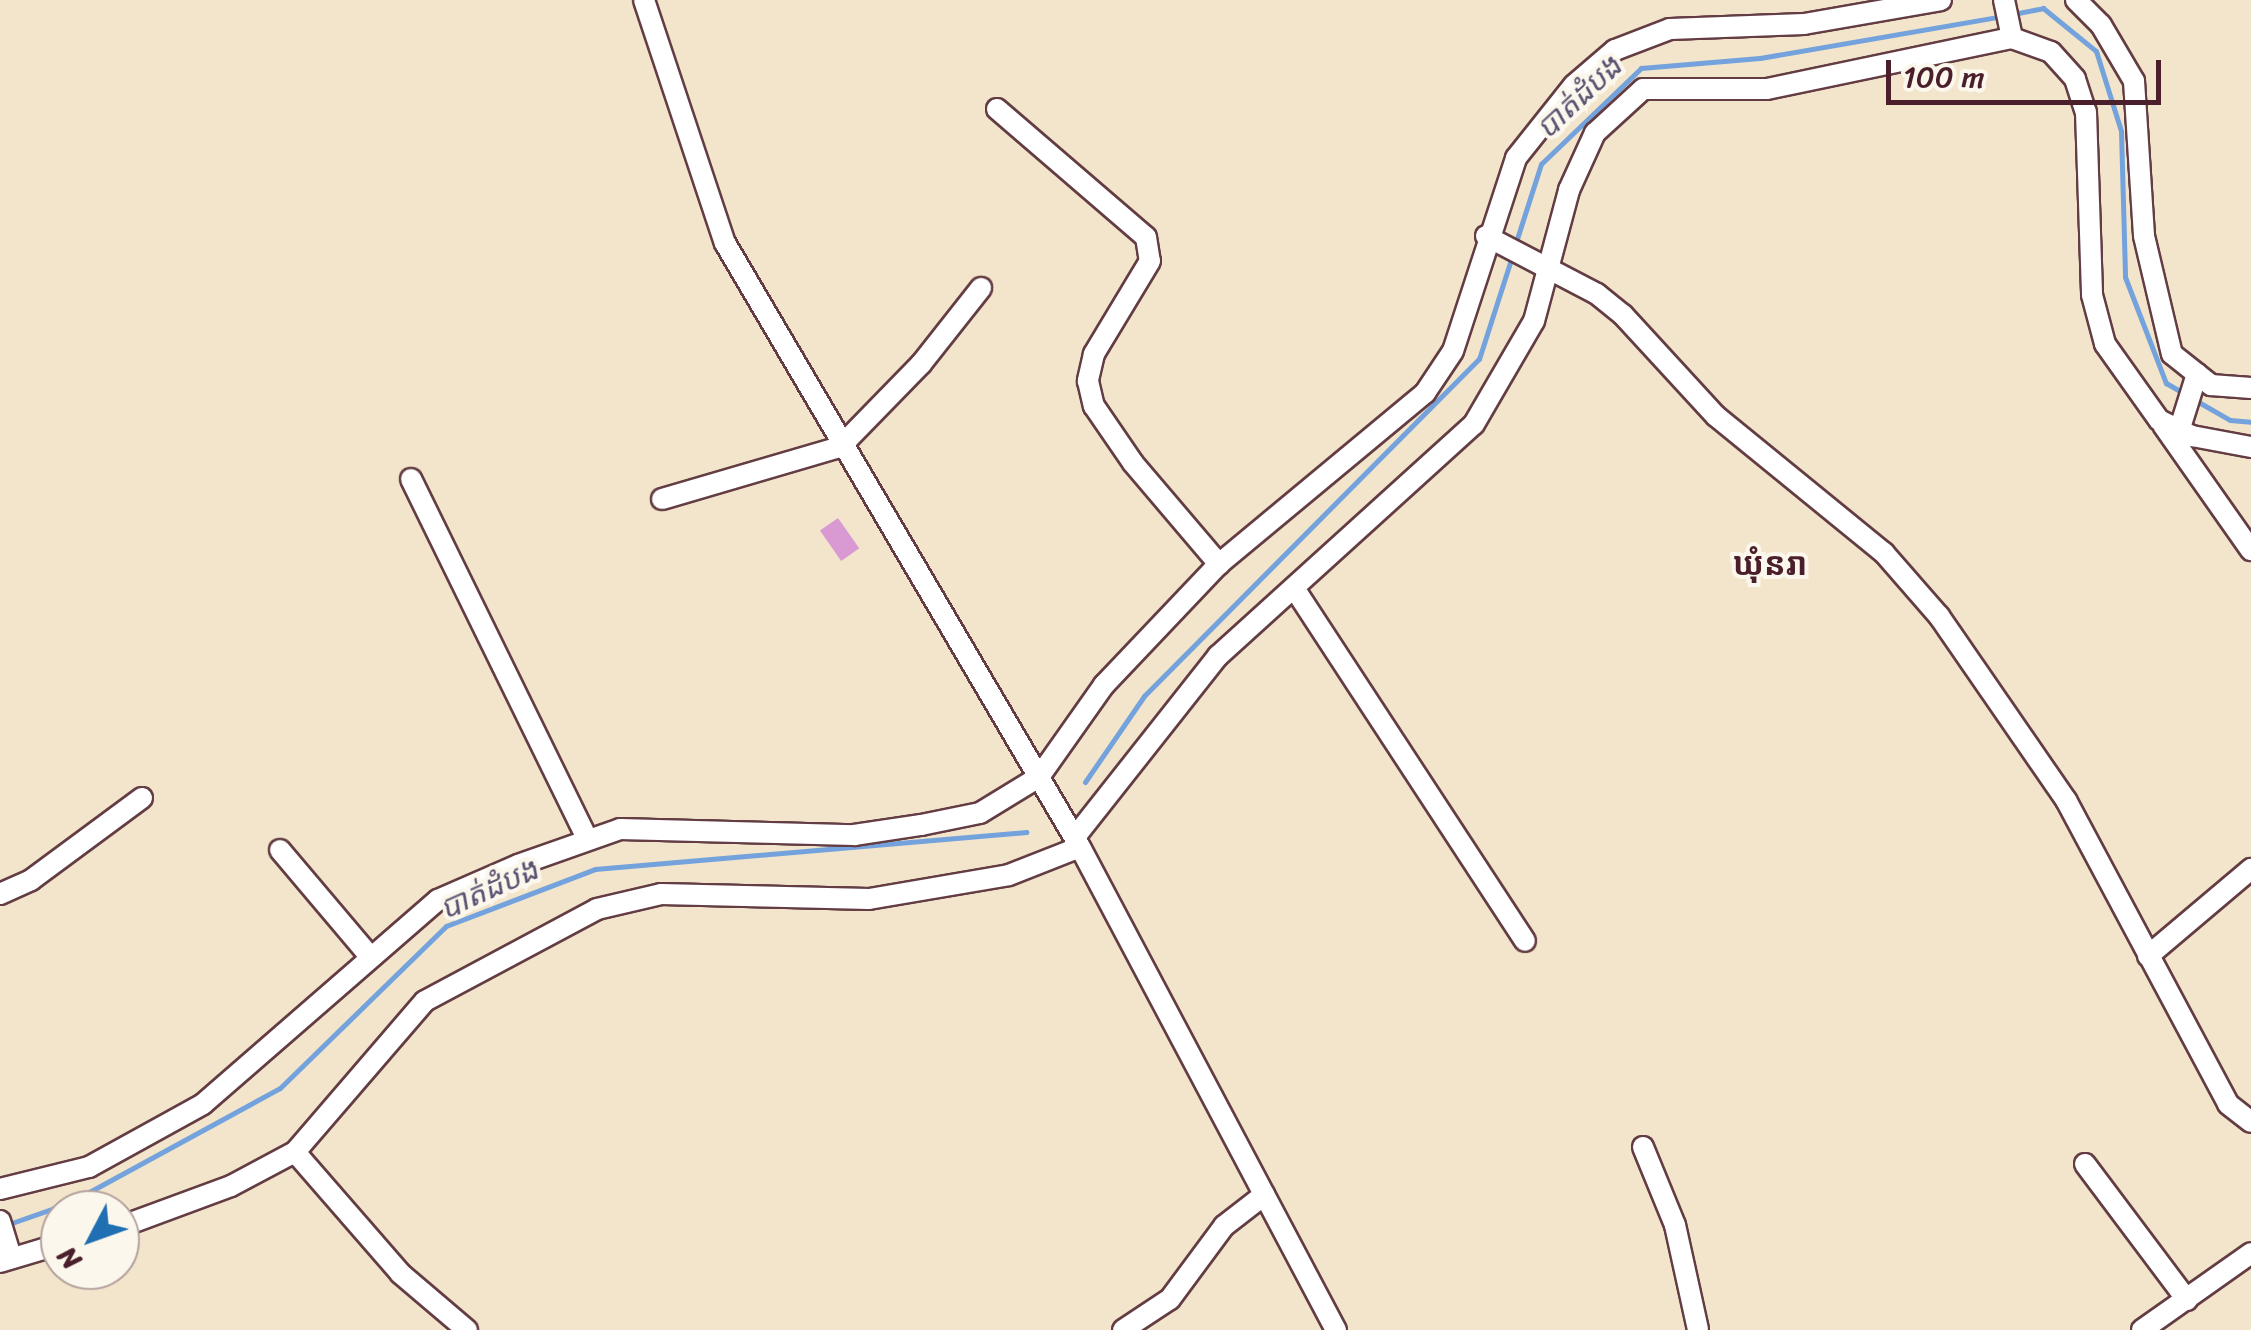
<!DOCTYPE html>
<html>
<head>
<meta charset="utf-8">
<style>
  body { margin:0 }
  #map { position:relative; width:2251px; height:1330px; overflow:hidden; background:#f2e5cb; font-family:Sriracha,"Noto Sans Khmer",sans-serif }
  div>[style] { position:absolute }
  .stream>* { height:5px; margin:-2.5px; padding:0 2.5px; transform-origin:2.5px; border-radius:2.5px; background:#73a2dc }
  .building>* { inset:0; background:#d99ad3; transform-origin:0 0 }
  .roads { filter:drop-shadow(2px 0 #633d43) drop-shadow(-2px 0 #633d43) drop-shadow(0 2px #633d43) drop-shadow(0 -2px #633d43) }
  .minor>* { height:20px; margin:-10px; padding:0 10px; transform-origin:10px; border-radius:10px; background:#fff }
  span { translate:-50% -50%; white-space:nowrap; text-align:center; line-height:1.15; -webkit-text-stroke:8px #fbf7ec; paint-order:stroke }
  .water-label { font-size:30px; color:#5a5372; font-style:italic }
  .quarter-label { font-size:32px; color:#4a1f2b; font-weight:700 }
  .north { position:absolute; left:40px; top:1190px; width:100px; height:100px; box-sizing:border-box; background:#fbf7ec; border:2px solid #b4a19f; border-radius:50%; rotate:229deg; font-size:28px; font-weight:700; line-height:40px; text-align:center; color:#4a1f2b }
  .north::after { content:''; display:block; margin:auto; width:35px; height:45px; background:#1f6fb2; clip-path:polygon(50% 0,100% 100%,50% 72%,0 100%) }
  .scale { position:absolute; left:1886px; top:60px; width:275px; height:45px; box-sizing:border-box; border:5px solid #4a1f2b; border-top:0; padding-left:12px; font-size:30px; line-height:35px; white-space:nowrap; color:#4a1f2b; -webkit-text-stroke:8px #fbf7ec; paint-order:stroke }
</style>
</head>
<body>
<div id="map">
  <div class="stream">
    <div style="left:2013px;top:14px;width:31px;rotate:-11deg"></div>
    <div style="left:2043px;top:8px;width:68px;rotate:39.1deg"></div>
    <div style="left:2096px;top:51px;width:84px;rotate:72.6deg"></div>
    <div style="left:2121px;top:131px;width:146px;rotate:88.4deg"></div>
    <div style="left:2125px;top:277px;width:114px;rotate:68.9deg"></div>
    <div style="left:2166px;top:383px;width:22px;rotate:30deg"></div>
    <div style="left:1515px;top:245px;width:85px;rotate:-72.2deg"></div>
    <div style="left:1541px;top:164px;width:139px;rotate:-43.8deg"></div>
    <div style="left:1641px;top:68px;width:119px;rotate:-4.8deg"></div>
    <div style="left:1760px;top:58px;width:246px;rotate:-9.8deg"></div>
    <div style="left:2195px;top:400px;width:40px;rotate:29.7deg"></div>
    <div style="left:2230px;top:420px;width:21px;rotate:5deg"></div>
    <div style="left:1085px;top:782px;width:104px;rotate:-55.5deg"></div>
    <div style="left:1144px;top:696px;width:475px;rotate:-45.2deg"></div>
    <div style="left:1479px;top:359px;width:108px;rotate:-72.2deg"></div>
    <div style="left:6px;top:1225px;width:67px;rotate:-19.2deg"></div>
    <div style="left:69px;top:1203px;width:240px;rotate:-28.6deg"></div>
    <div style="left:280px;top:1088px;width:232px;rotate:-44.3deg"></div>
    <div style="left:446px;top:926px;width:160px;rotate:-20.9deg"></div>
    <div style="left:595px;top:869px;width:433px;rotate:-4.9deg"></div>
  </div>
  <div class="building">
    <div style="left:838px;top:518px;width:37px;height:22px;rotate:55deg"></div>
  </div>
  <div class="roads">
    <div class="minor">
      <div style="left:644px;top:0;width:256px;rotate:71.6deg"></div>
      <div style="left:725px;top:243px;width:701px;rotate:59.56deg"></div>
      <div style="left:1080px;top:847px;width:547px;rotate:62.08deg"></div>
      <div style="left:2004px;top:0;width:39px;rotate:78deg"></div>
      <div style="left:2076px;top:0;width:35px;rotate:45deg"></div>
      <div style="left:2101px;top:25px;width:65px;rotate:59.5deg"></div>
      <div style="left:2134px;top:81px;width:155px;rotate:86.3deg"></div>
      <div style="left:2144px;top:236px;width:121px;rotate:76.7deg"></div>
      <div style="left:2172px;top:354px;width:50px;rotate:38.5deg"></div>
      <div style="left:2211px;top:385px;width:40px;rotate:4.3deg"></div>
      <div style="left:997px;top:109px;width:196px;rotate:40.7deg"></div>
      <div style="left:1146px;top:237px;width:24px;rotate:81deg"></div>
      <div style="left:1150px;top:261px;width:109px;rotate:121.1deg"></div>
      <div style="left:1094px;top:354px;width:28px;rotate:103deg"></div>
      <div style="left:1088px;top:381px;width:26px;rotate:77deg"></div>
      <div style="left:1094px;top:406px;width:69px;rotate:55.6deg"></div>
      <div style="left:1133px;top:463px;width:133px;rotate:49.6deg"></div>
      <div style="left:1486px;top:236px;width:125px;rotate:27.6deg"></div>
      <div style="left:1597px;top:294px;width:33px;rotate:39deg"></div>
      <div style="left:1623px;top:315px;width:137px;rotate:47.4deg"></div>
      <div style="left:1716px;top:416px;width:217px;rotate:39.2deg"></div>
      <div style="left:1884px;top:553px;width:84px;rotate:48.9deg"></div>
      <div style="left:1939px;top:616px;width:224px;rotate:55.4deg"></div>
      <div style="left:2066px;top:800px;width:344px;rotate:61.9deg"></div>
      <div style="left:2228px;top:1104px;width:29px;rotate:38deg"></div>
      <div style="left:2163px;top:425px;width:153px;rotate:54.9deg"></div>
      <div style="left:2179px;top:431px;width:60px;rotate:-72.5deg"></div>
      <div style="left:411px;top:479px;width:401px;rotate:63.9deg"></div>
      <div style="left:662px;top:499px;width:185px;rotate:-16.3deg"></div>
      <div style="left:840px;top:447px;width:116px;rotate:-45.7deg"></div>
      <div style="left:921px;top:364px;width:97px;rotate:-51.7deg"></div>
      <div style="left:1296px;top:591px;width:418px;rotate:56.8deg"></div>
      <div style="left:1075px;top:837px;width:231px;rotate:-51.7deg"></div>
      <div style="left:1218px;top:656px;width:345px;rotate:-42.2deg"></div>
      <div style="left:1474px;top:424px;width:119px;rotate:-59.8deg"></div>
      <div style="left:1534px;top:321px;width:136px;rotate:-75deg"></div>
      <div style="left:1569px;top:190px;width:63px;rotate:-65.5deg"></div>
      <div style="left:1595px;top:133px;width:65px;rotate:-42.5deg"></div>
      <div style="left:1643px;top:89px;width:124px"></div>
      <div style="left:1767px;top:89px;width:250px;rotate:-11.8deg"></div>
      <div style="left:2012px;top:38px;width:41px;rotate:19.7deg"></div>
      <div style="left:2051px;top:52px;width:36px;rotate:48deg"></div>
      <div style="left:2075px;top:79px;width:35px;rotate:72deg"></div>
      <div style="left:2086px;top:112px;width:183px;rotate:88.1deg"></div>
      <div style="left:2092px;top:295px;width:51px;rotate:75.1deg"></div>
      <div style="left:2105px;top:344px;width:93px;rotate:54.6deg"></div>
      <div style="left:2159px;top:420px;width:37px;rotate:26deg"></div>
      <div style="left:2192px;top:436px;width:60px;rotate:10.6deg"></div>
      <div style="left:280px;top:850px;width:136px;rotate:49.8deg"></div>
      <div style="left:0;top:894px;width:34px;rotate:-24deg"></div>
      <div style="left:31px;top:880px;width:138px;rotate:-36.5deg"></div>
      <div style="left:2148px;top:956px;width:135px;rotate:-40.2deg"></div>
      <div style="left:1643px;top:1147px;width:84px;rotate:67.7deg"></div>
      <div style="left:1675px;top:1225px;width:107px;rotate:77.6deg"></div>
      <div style="left:295px;top:1152px;width:160px;rotate:49deg"></div>
      <div style="left:400px;top:1273px;width:88px;rotate:40.4deg"></div>
      <div style="left:2085px;top:1164px;width:170px;rotate:53.1deg"></div>
      <div style="left:0;top:1189px;width:92px;rotate:-13.9deg"></div>
      <div style="left:89px;top:1167px;width:130px;rotate:-28.9deg"></div>
      <div style="left:203px;top:1104px;width:311px;rotate:-41deg"></div>
      <div style="left:438px;top:900px;width:87px;rotate:-23.6deg"></div>
      <div style="left:518px;top:865px;width:108px;rotate:-19.4deg"></div>
      <div style="left:620px;top:829px;width:234px;rotate:1.5deg"></div>
      <div style="left:854px;top:835px;width:68px;rotate:-8.5deg"></div>
      <div style="left:921px;top:825px;width:60px;rotate:-11.5deg"></div>
      <div style="left:980px;top:813px;width:69px;rotate:-31.4deg"></div>
      <div style="left:1039px;top:777px;width:113px;rotate:-54.8deg"></div>
      <div style="left:1104px;top:685px;width:167px;rotate:-46.5deg"></div>
      <div style="left:1219px;top:564px;width:268px;rotate:-39.7deg"></div>
      <div style="left:1425px;top:393px;width:50px;rotate:-56.3deg"></div>
      <div style="left:1453px;top:351px;width:203px;rotate:-71.9deg"></div>
      <div style="left:1516px;top:158px;width:93px;rotate:-51.5deg"></div>
      <div style="left:1574px;top:85px;width:54px;rotate:-40.5deg"></div>
      <div style="left:1615px;top:50px;width:59px;rotate:-20.9deg"></div>
      <div style="left:1670px;top:29px;width:134px;rotate:-2.1deg"></div>
      <div style="left:1804px;top:24px;width:139px;rotate:-9.9deg"></div>
      <div style="left:0;top:1221px;width:39px;rotate:73deg"></div>
      <div style="left:120px;top:1227px;width:118px;rotate:-20.3deg"></div>
      <div style="left:231px;top:1186px;width:72px;rotate:-28deg"></div>
      <div style="left:295px;top:1152px;width:199px;rotate:-49.3deg"></div>
      <div style="left:425px;top:1001px;width:195px;rotate:-28.1deg"></div>
      <div style="left:597px;top:909px;width:66px;rotate:-13.2deg"></div>
      <div style="left:661px;top:894px;width:208px;rotate:1.4deg"></div>
      <div style="left:869px;top:899px;width:142px;rotate:-9.7deg"></div>
      <div style="left:1009px;top:875px;width:76px;rotate:-21.5deg"></div>
      <div style="left:0;top:1262px;width:63px;rotate:-16.7deg"></div>
      <div style="left:1123px;top:1330px;width:56px;rotate:-33.4deg"></div>
      <div style="left:1170px;top:1299px;width:91px;rotate:-53.5deg"></div>
      <div style="left:1224px;top:1226px;width:51px;rotate:-37.8deg"></div>
      <div style="left:2142px;top:1330px;width:133px;rotate:-35.2deg"></div>
    </div>
  </div>
  <div class="water-label">
    <span style="left:1579px;top:97px;rotate:-43deg">បាត់ដំបង</span>
    <span style="left:489px;top:889px;rotate:-24deg">បាត់ដំបង</span>
  </div>
  <div class="quarter-label">
    <span style="left:1770px;top:565px">ឃុំនរា</span>
  </div>
  <div class="north">N</div>
  <div class="scale">100 m</div>
</div>
</body>
</html>
